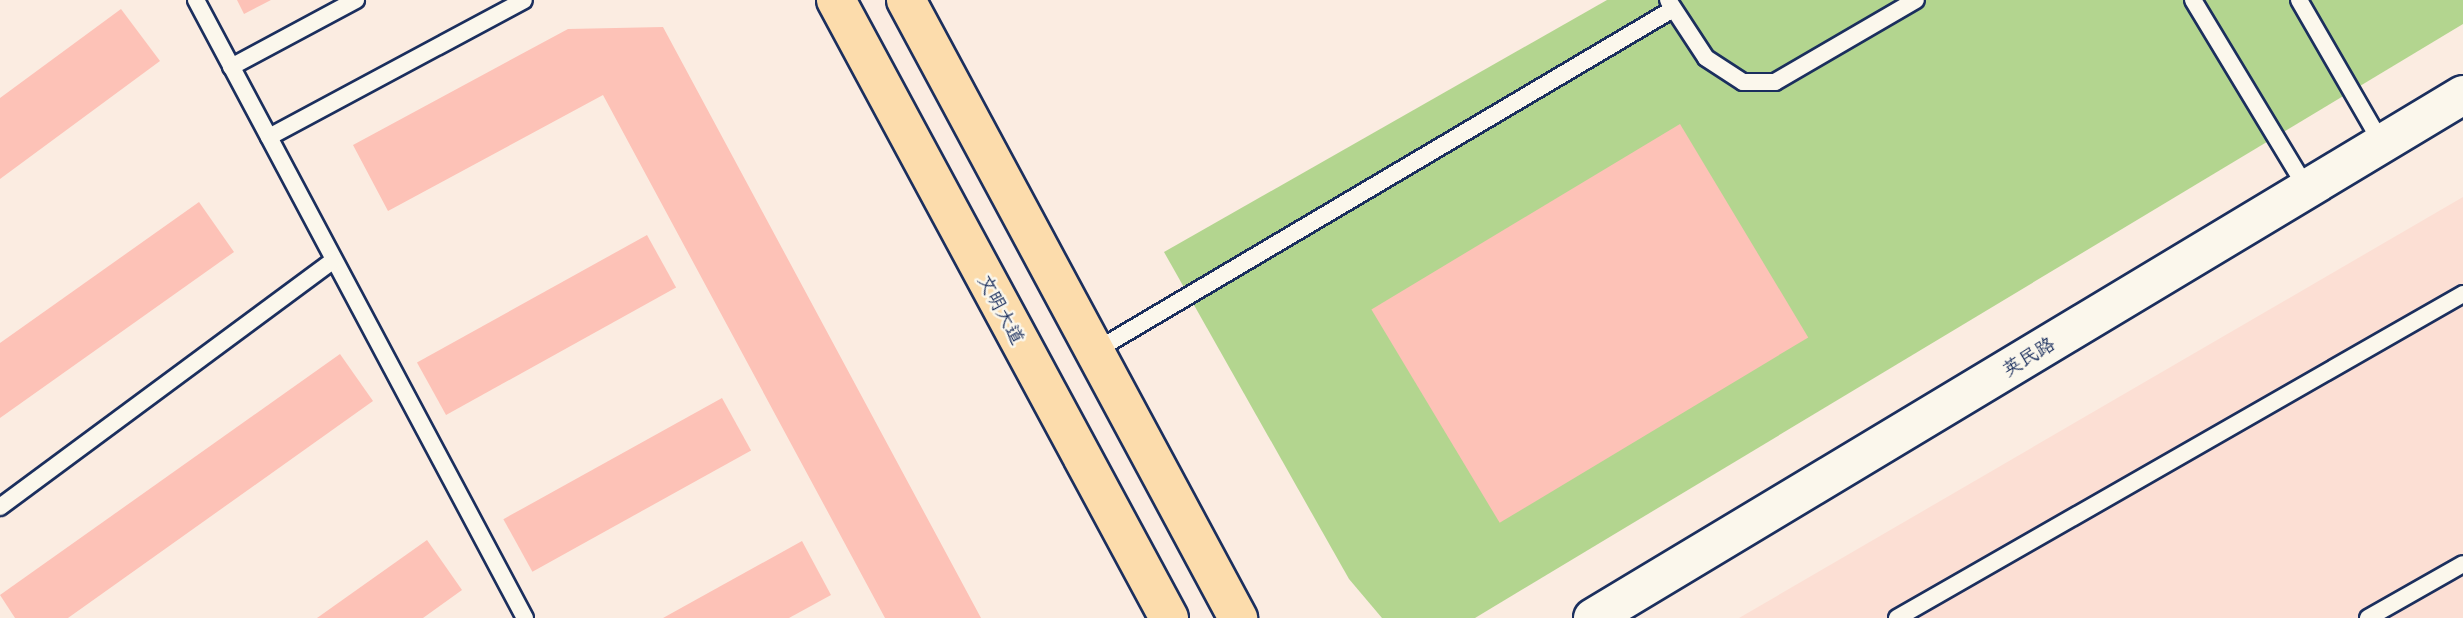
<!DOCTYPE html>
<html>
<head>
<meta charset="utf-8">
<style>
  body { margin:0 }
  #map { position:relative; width:2463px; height:618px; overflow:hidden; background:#fbece1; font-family:Mali,"LXGW WenKai TC",sans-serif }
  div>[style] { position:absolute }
  .built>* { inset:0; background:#fcdfd4 }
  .green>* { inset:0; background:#b3d58f }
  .building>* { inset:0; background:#fdc2b7; transform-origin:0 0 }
  .roads { filter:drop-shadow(2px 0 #1b2f5e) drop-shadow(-2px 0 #1b2f5e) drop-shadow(0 2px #1b2f5e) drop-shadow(0 -2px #1b2f5e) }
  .service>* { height:16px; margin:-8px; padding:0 8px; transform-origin:8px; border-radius:8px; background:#fbf7ec }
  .tertiary>* { height:38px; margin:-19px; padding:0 19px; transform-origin:19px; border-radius:19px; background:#fbf7ec }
  .primary>* { height:38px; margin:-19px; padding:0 19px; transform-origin:19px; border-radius:19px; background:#fcdcac }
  span { translate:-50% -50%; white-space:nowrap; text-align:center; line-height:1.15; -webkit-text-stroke:5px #fbf7ec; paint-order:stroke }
  .street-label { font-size:19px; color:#1b2f5e }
</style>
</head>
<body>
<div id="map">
  <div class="built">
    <div style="clip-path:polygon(2463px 197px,2463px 618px,1739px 618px)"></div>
  </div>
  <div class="green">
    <div style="clip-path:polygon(1607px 0,2463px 0,2463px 24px,1475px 618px,1382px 618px,1349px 579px,1164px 252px)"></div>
  </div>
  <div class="building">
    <div style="clip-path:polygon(237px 0,271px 0,244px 14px)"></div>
    <div style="clip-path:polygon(121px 9px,160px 61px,0 179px,0 98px)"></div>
    <div style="clip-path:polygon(663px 27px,981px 618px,885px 618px,603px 95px,388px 211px,353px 145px,568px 29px)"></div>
    <div style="left:1680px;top:124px;width:249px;height:360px;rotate:59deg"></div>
    <div style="clip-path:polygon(199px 202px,234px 252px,0 418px,0 343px)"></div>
    <div style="left:647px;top:235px;width:60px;height:263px;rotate:61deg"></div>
    <div style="clip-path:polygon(340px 354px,373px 401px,68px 618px,15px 618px,0 595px)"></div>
    <div style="left:722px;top:398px;width:60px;height:250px;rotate:61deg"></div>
    <div style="clip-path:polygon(427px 540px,462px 590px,423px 618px,317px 618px)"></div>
    <div style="clip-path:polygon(802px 541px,831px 595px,789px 618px,663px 618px)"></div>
  </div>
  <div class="roads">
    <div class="service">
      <div style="left:196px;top:0;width:700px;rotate:61.97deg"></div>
      <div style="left:1668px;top:0;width:69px;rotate:56.8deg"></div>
      <div style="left:1706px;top:58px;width:44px;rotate:33deg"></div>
      <div style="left:1743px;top:82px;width:32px"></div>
      <div style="left:1775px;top:82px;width:163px;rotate:-30.2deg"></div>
      <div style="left:2193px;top:0;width:221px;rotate:58.9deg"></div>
      <div style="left:2299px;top:0;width:166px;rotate:60deg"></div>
      <div style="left:231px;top:67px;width:142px;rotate:-28.2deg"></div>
      <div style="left:269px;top:137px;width:289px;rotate:-28.2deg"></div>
      <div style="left:1095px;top:351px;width:672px;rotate:-30.61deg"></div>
      <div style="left:0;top:507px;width:415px;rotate:-36.5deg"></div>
      <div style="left:1897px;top:618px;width:652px;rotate:-29.79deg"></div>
      <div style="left:2368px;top:618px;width:109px;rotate:-29.6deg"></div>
    </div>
    <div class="tertiary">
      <div style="left:1593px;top:618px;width:1015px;rotate:-31.01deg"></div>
    </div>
    <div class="primary">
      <div style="left:836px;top:0;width:702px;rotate:61.68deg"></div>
      <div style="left:906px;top:0;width:702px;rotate:61.75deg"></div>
    </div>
  </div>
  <div class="street-label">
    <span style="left:1002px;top:309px;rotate:62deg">文明大道</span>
    <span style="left:2028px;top:356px;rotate:-31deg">英民路</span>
  </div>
</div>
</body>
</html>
